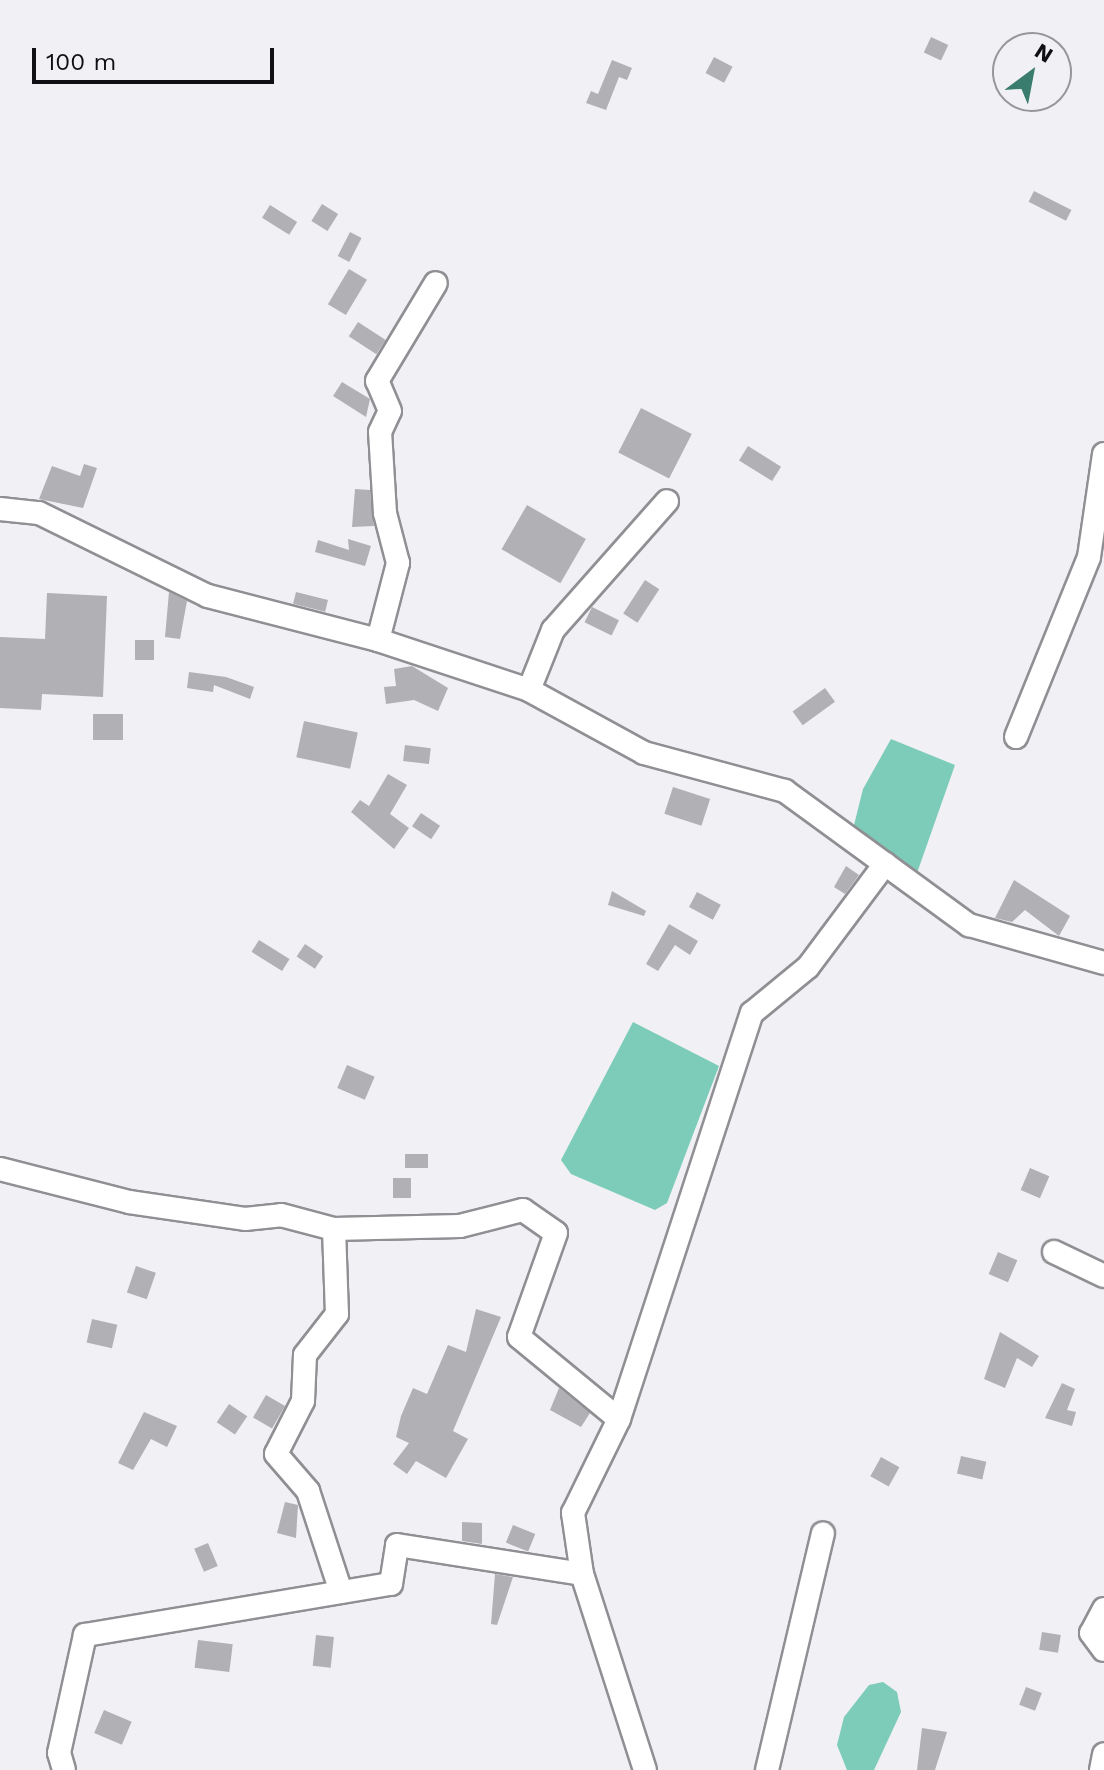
<!DOCTYPE html>
<html>
<head>
<meta charset="utf-8">
<style>
  body { margin:0 }
  #map { position:relative; width:1104px; height:1770px; overflow:hidden; background:#f1f0f4; font-family:"Work Sans",sans-serif }
  div>[style] { position:absolute }
  .water>* { inset:0; background:#7dccb9 }
  .building>* { inset:0; background:#b1b0b4; transform-origin:0 0 }
  .roads { filter:drop-shadow(2px 0 #908f93) drop-shadow(-2px 0 #908f93) drop-shadow(0 2px #908f93) drop-shadow(0 -2px #908f93) }
  .minor>* { height:22px; margin:-11px; padding:0 11px; transform-origin:11px; border-radius:11px; background:#fff }
  span { translate:-50% -50%; white-space:nowrap; text-align:center; line-height:1.15; -webkit-text-stroke:8px #f1f0f4; paint-order:stroke }
  .north { position:absolute; left:992px; top:32px; width:80px; height:80px; box-sizing:border-box; background:#f1f0f4; border:2px solid #979699; border-radius:50%; rotate:32deg; font-size:22px; font-weight:700; line-height:32px; text-align:center; color:#100f11 }
  .north::after { content:''; display:block; margin:auto; width:28px; height:36px; background:#3a7c6e; clip-path:polygon(50% 0,100% 100%,50% 72%,0 100%) }
  .scale { position:absolute; left:32px; top:48px; width:242px; height:36px; box-sizing:border-box; border:4px solid #100f11; border-top:0; padding-left:10px; font-size:24px; line-height:28px; white-space:nowrap; color:#100f11; -webkit-text-stroke:6px #f1f0f4; paint-order:stroke }
</style>
</head>
<body>
<div id="map">
  <div class="water">
    <div style="clip-path:polygon(891px 739px,955px 765px,917px 873px,852px 833px,863px 789px)"></div>
    <div style="clip-path:polygon(633px 1022px,719px 1066px,667px 1203px,655px 1210px,571px 1174px,561px 1160px)"></div>
    <div style="clip-path:polygon(883px 1682px,897px 1692px,901px 1712px,874px 1770px,847px 1770px,837px 1745px,844px 1717px,869px 1685px)"></div>
  </div>
  <div class="building">
    <div style="left:931px;top:37px;width:19px;height:17px;rotate:25deg"></div>
    <div style="left:714px;top:57px;width:21px;height:18px;rotate:28deg"></div>
    <div style="clip-path:polygon(612px 60px,632px 68px,627px 80px,619px 77px,606px 110px,586px 103px,591px 91px,598px 94px)"></div>
    <div style="left:1034px;top:191px;width:42px;height:12px;rotate:27deg"></div>
    <div style="left:322px;top:204px;width:19px;height:20px;rotate:32deg"></div>
    <div style="left:270px;top:205px;width:32px;height:15px;rotate:32deg"></div>
    <div style="left:350px;top:232px;width:13px;height:27px;rotate:27deg"></div>
    <div style="left:349px;top:269px;width:21px;height:41px;rotate:31deg"></div>
    <div style="left:358px;top:322px;width:33px;height:17px;rotate:33deg"></div>
    <div style="clip-path:polygon(342px 382px,370px 399px,366px 417px,333px 396px)"></div>
    <div style="left:641px;top:408px;width:57px;height:50px;rotate:27deg"></div>
    <div style="left:748px;top:446px;width:39px;height:17px;rotate:32deg"></div>
    <div style="clip-path:polygon(84px 464px,97px 468px,83px 508px,39px 499px,52px 466px,80px 476px)"></div>
    <div style="clip-path:polygon(355px 489px,370px 490px,374px 526px,352px 527px)"></div>
    <div style="left:527px;top:505px;width:68px;height:51px;rotate:30deg"></div>
    <div style="clip-path:polygon(348px 539px,371px 546px,365px 566px,315px 552px,318px 540px,349px 550px)"></div>
    <div style="left:645px;top:580px;width:17px;height:40px;rotate:33deg"></div>
    <div style="clip-path:polygon(169px 592px,187px 601px,180px 639px,165px 637px)"></div>
    <div style="left:296px;top:592px;width:33px;height:12px;rotate:14deg"></div>
    <div style="clip-path:polygon(47px 593px,107px 596px,103px 697px,42px 694px,41px 710px,0 708px,0 637px,45px 639px)"></div>
    <div style="left:592px;top:607px;width:30px;height:17px;rotate:26deg"></div>
    <div style="left:135px;top:640px;width:19px;height:20px"></div>
    <div style="clip-path:polygon(412px 666px,448px 688px,438px 711px,414px 700px,386px 704px,384px 687px,396px 686px,394px 669px)"></div>
    <div style="clip-path:polygon(189px 672px,226px 677px,254px 687px,250px 699px,214px 685px,213px 692px,187px 688px)"></div>
    <div style="left:825px;top:688px;width:17px;height:40px;rotate:54deg"></div>
    <div style="left:93px;top:714px;width:30px;height:26px"></div>
    <div style="left:304px;top:721px;width:55px;height:37px;rotate:12deg"></div>
    <div style="left:405px;top:745px;width:26px;height:16px;rotate:7deg"></div>
    <div style="clip-path:polygon(388px 774px,407px 785px,390px 814px,409px 828px,394px 849px,351px 812px,360px 800px,369px 806px)"></div>
    <div style="left:673px;top:787px;width:39px;height:28px;rotate:18deg"></div>
    <div style="left:421px;top:813px;width:23px;height:16px;rotate:34deg"></div>
    <div style="clip-path:polygon(846px 866px,859px 875px,845px 894px,834px 887px)"></div>
    <div style="clip-path:polygon(1014px 880px,1070px 916px,1059px 936px,1025px 910px,1012px 922px,995px 918px)"></div>
    <div style="clip-path:polygon(612px 891px,646px 911px,644px 916px,608px 905px)"></div>
    <div style="left:697px;top:892px;width:27px;height:17px;rotate:28deg"></div>
    <div style="clip-path:polygon(669px 924px,698px 941px,690px 955px,675px 945px,658px 971px,646px 964px)"></div>
    <div style="left:259px;top:940px;width:36px;height:14px;rotate:32deg"></div>
    <div style="left:305px;top:944px;width:22px;height:15px;rotate:34deg"></div>
    <div style="left:347px;top:1065px;width:30px;height:25px;rotate:23deg"></div>
    <div style="left:428px;top:1154px;width:14px;height:23px;rotate:90deg"></div>
    <div style="left:1030px;top:1168px;width:21px;height:24px;rotate:23deg"></div>
    <div style="left:393px;top:1178px;width:18px;height:20px"></div>
    <div style="left:998px;top:1252px;width:21px;height:24px;rotate:23deg"></div>
    <div style="left:136px;top:1266px;width:21px;height:28px;rotate:19deg"></div>
    <div style="clip-path:polygon(476px 1309px,501px 1317px,453px 1431px,468px 1439px,446px 1478px,416px 1461px,407px 1474px,393px 1464px,409px 1443px,396px 1437px,401px 1416px,413px 1388px,427px 1394px,448px 1345px,466px 1352px)"></div>
    <div style="left:92px;top:1319px;width:26px;height:24px;rotate:13deg"></div>
    <div style="clip-path:polygon(1000px 1332px,1039px 1356px,1032px 1367px,1017px 1358px,1005px 1388px,984px 1379px)"></div>
    <div style="clip-path:polygon(1062px 1383px,1075px 1389px,1067px 1410px,1076px 1412px,1072px 1426px,1045px 1418px)"></div>
    <div style="clip-path:polygon(559px 1388px,590px 1413px,581px 1427px,550px 1410px)"></div>
    <div style="left:266px;top:1395px;width:22px;height:26px;rotate:30deg"></div>
    <div style="left:229px;top:1404px;width:22px;height:22px;rotate:34deg"></div>
    <div style="clip-path:polygon(144px 1412px,177px 1426px,167px 1447px,151px 1439px,133px 1470px,118px 1463px)"></div>
    <div style="left:961px;top:1456px;width:26px;height:18px;rotate:13deg"></div>
    <div style="left:881px;top:1457px;width:21px;height:22px;rotate:29deg"></div>
    <div style="clip-path:polygon(285px 1502px,298px 1505px,296px 1538px,277px 1533px)"></div>
    <div style="clip-path:polygon(462px 1522px,482px 1523px,482px 1544px,462px 1541px)"></div>
    <div style="left:513px;top:1525px;width:24px;height:19px;rotate:22deg"></div>
    <div style="left:208px;top:1543px;width:25px;height:15px;rotate:67deg"></div>
    <div style="clip-path:polygon(495px 1574px,513px 1577px,497px 1625px,491px 1624px)"></div>
    <div style="left:1042px;top:1632px;width:19px;height:18px;rotate:9deg"></div>
    <div style="left:316px;top:1635px;width:18px;height:31px;rotate:6deg"></div>
    <div style="left:198px;top:1640px;width:35px;height:28px;rotate:7deg"></div>
    <div style="left:1026px;top:1687px;width:17px;height:19px;rotate:21deg"></div>
    <div style="left:104px;top:1710px;width:30px;height:25px;rotate:23deg"></div>
    <div style="clip-path:polygon(922px 1728px,947px 1732px,935px 1770px,917px 1770px)"></div>
  </div>
  <div class="roads">
    <div class="minor">
      <div style="left:0;top:509px;width:39px;rotate:6deg"></div>
      <div style="left:39px;top:513px;width:188px;rotate:26.2deg"></div>
      <div style="left:208px;top:596px;width:176px;rotate:14.5deg"></div>
      <div style="left:378px;top:640px;width:159px;rotate:18.3deg"></div>
      <div style="left:529px;top:690px;width:131px;rotate:28.7deg"></div>
      <div style="left:644px;top:753px;width:146px;rotate:15.1deg"></div>
      <div style="left:785px;top:791px;width:228px;rotate:36.1deg"></div>
      <div style="left:969px;top:925px;width:140px;rotate:15.7deg"></div>
      <div style="left:378px;top:640px;width:80px;rotate:-75.4deg"></div>
      <div style="left:398px;top:563px;width:52px;rotate:-104.6deg"></div>
      <div style="left:385px;top:513px;width:81px;rotate:-93.5deg"></div>
      <div style="left:380px;top:432px;width:23px;rotate:-65deg"></div>
      <div style="left:390px;top:411px;width:33px;rotate:-113deg"></div>
      <div style="left:377px;top:381px;width:114px;rotate:-59deg"></div>
      <div style="left:529px;top:690px;width:65px;rotate:-68.2deg"></div>
      <div style="left:553px;top:630px;width:172px;rotate:-48.5deg"></div>
      <div style="left:1016px;top:737px;width:194px;rotate:-67.9deg"></div>
      <div style="left:1089px;top:557px;width:104px;rotate:-81.7deg"></div>
      <div style="left:0;top:1169px;width:133px;rotate:14.3deg"></div>
      <div style="left:129px;top:1202px;width:117px;rotate:8.3deg"></div>
      <div style="left:245px;top:1219px;width:36px;rotate:-6deg"></div>
      <div style="left:281px;top:1215px;width:55px;rotate:14.8deg"></div>
      <div style="left:334px;top:1229px;width:126px;rotate:-1.4deg"></div>
      <div style="left:460px;top:1226px;width:65px;rotate:-14.3deg"></div>
      <div style="left:523px;top:1210px;width:40px;rotate:34.9deg"></div>
      <div style="left:556px;top:1233px;width:110px;rotate:109.6deg"></div>
      <div style="left:519px;top:1337px;width:129px;rotate:39.4deg"></div>
      <div style="left:334px;top:1229px;width:85px;rotate:88deg"></div>
      <div style="left:337px;top:1314px;width:52px;rotate:128deg"></div>
      <div style="left:305px;top:1355px;width:46px;rotate:92.5deg"></div>
      <div style="left:303px;top:1401px;width:59px;rotate:117deg"></div>
      <div style="left:276px;top:1454px;width:49px;rotate:49.1deg"></div>
      <div style="left:308px;top:1491px;width:106px;rotate:71.9deg"></div>
      <div style="left:1054px;top:1252px;width:55px;rotate:25.6deg"></div>
      <div style="left:1104px;top:1609px;width:27px;rotate:118deg"></div>
      <div style="left:1091px;top:1633px;width:21px;rotate:53deg"></div>
      <div style="left:64px;top:1770px;width:18px;rotate:-106deg"></div>
      <div style="left:59px;top:1753px;width:121px;rotate:-77.6deg"></div>
      <div style="left:85px;top:1635px;width:310px;rotate:-9.5deg"></div>
      <div style="left:391px;top:1584px;width:39px;rotate:-81deg"></div>
      <div style="left:397px;top:1545px;width:187px;rotate:8.9deg"></div>
      <div style="left:645px;top:1770px;width:206px;rotate:-107.8deg"></div>
      <div style="left:582px;top:1574px;width:62px;rotate:-98.4deg"></div>
      <div style="left:573px;top:1513px;width:105px;rotate:-63.9deg"></div>
      <div style="left:619px;top:1419px;width:427px;rotate:-71.9deg"></div>
      <div style="left:752px;top:1013px;width:72px;rotate:-39.4deg"></div>
      <div style="left:808px;top:967px;width:129px;rotate:-53.2deg"></div>
      <div style="left:767px;top:1770px;width:243px;rotate:-76.7deg"></div>
      <div style="left:1101px;top:1770px;width:16px;rotate:-79deg"></div>
    </div>
  </div>
  <div class="north">N</div>
  <div class="scale">100 m</div>
</div>
</body>
</html>
